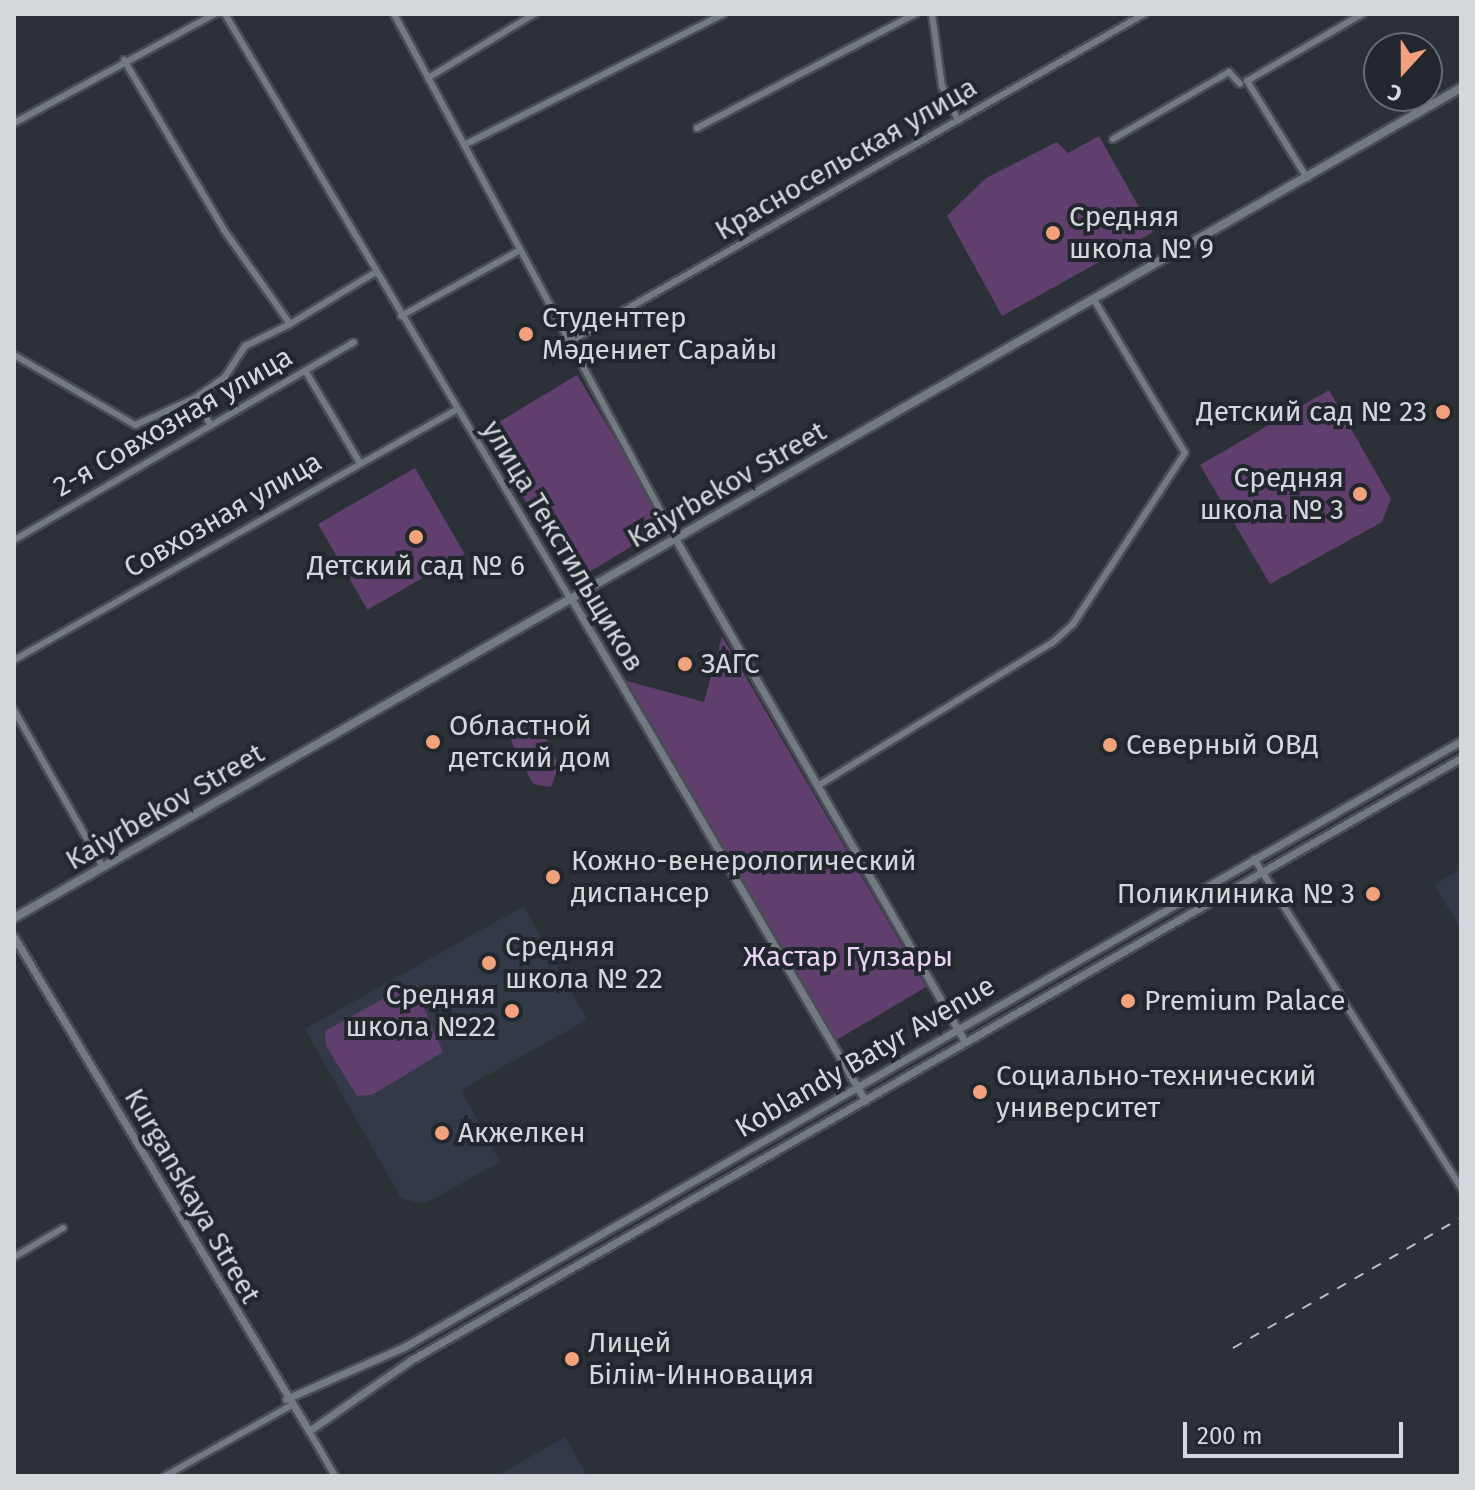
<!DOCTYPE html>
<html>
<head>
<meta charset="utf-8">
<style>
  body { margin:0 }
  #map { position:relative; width:1475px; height:1490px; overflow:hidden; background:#2b3137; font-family:"Fira Sans",sans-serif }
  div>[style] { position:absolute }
  .built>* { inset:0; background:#313a46 }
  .green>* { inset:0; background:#603f6e; transform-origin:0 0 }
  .roads { filter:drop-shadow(2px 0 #4a4d54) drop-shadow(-2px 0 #4a4d54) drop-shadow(0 2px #4a4d54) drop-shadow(0 -2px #4a4d54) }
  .minor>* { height:6px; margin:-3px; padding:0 3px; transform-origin:3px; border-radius:3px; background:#747a82 }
  .tertiary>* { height:7px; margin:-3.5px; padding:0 3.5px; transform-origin:3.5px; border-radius:3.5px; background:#747a82 }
  .secondary>* { height:8px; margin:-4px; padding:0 4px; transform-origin:4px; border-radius:4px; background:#747a82 }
  .rail>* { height:2px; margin-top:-1px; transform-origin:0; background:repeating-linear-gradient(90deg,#c1c5c9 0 10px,transparent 0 20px) }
  .dots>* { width:22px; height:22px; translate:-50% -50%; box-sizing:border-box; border:4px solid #22272d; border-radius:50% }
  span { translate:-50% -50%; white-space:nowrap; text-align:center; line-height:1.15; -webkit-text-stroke:8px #22272d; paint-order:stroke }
  .street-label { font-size:28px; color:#d4d7db }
  .poi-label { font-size:28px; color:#d4d7db }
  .left { translate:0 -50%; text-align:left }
  .right { translate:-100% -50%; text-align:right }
  .park-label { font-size:28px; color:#ebd4f5 }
  .frame { position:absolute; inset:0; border:16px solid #d4d7db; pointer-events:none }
  .north { position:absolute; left:1363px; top:32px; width:80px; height:80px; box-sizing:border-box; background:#22272d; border:2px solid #696d73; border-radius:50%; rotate:201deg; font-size:22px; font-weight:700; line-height:32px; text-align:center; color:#d4d7db }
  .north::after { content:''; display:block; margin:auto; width:28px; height:36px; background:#f1a17c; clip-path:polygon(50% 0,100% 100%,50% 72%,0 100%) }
  .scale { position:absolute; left:1183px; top:1422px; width:220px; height:36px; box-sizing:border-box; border:4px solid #d4d7db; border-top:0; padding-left:10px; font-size:24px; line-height:28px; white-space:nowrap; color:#d4d7db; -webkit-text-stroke:6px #22272d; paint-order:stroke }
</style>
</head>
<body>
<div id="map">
  <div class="built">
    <div style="clip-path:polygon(1461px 869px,1461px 929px,1434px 885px)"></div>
    <div style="clip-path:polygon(524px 906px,587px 1020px,461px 1090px,500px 1162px,424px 1204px,401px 1198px,305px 1029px)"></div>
    <div style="clip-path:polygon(565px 1437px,587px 1476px,497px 1476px,502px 1473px)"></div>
  </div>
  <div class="green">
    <div style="clip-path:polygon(1099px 136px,1153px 232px,1002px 316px,947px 216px,986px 178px,1057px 142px,1068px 153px)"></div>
    <div style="left:577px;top:375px;width:175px;height:109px;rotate:59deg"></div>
    <div style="clip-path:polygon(1329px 390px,1391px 499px,1382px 522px,1270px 584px,1200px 465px)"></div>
    <div style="left:415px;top:468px;width:99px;height:112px;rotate:60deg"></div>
    <div style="clip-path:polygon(722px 636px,926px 987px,835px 1041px,627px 681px,704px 702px)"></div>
    <div style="clip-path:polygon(520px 720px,538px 723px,559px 765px,551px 787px,533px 784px,511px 741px)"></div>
    <div style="clip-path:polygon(406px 986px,418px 994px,443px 1052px,372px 1095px,357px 1096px,326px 1046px,325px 1031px)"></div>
  </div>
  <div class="roads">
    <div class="minor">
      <div style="left:225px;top:14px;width:681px;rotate:59.44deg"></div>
      <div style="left:394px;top:14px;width:597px;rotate:61.8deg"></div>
      <div style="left:932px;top:14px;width:73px;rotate:82.1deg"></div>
      <div style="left:942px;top:86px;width:38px;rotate:65deg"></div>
      <div style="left:124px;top:60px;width:197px;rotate:59.5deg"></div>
      <div style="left:224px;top:230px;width:115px;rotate:54.9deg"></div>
      <div style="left:290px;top:324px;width:50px;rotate:153.9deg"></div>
      <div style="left:245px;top:346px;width:37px;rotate:123deg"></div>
      <div style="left:225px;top:377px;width:37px;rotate:145deg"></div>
      <div style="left:195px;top:398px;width:32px;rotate:60deg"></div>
      <div style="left:428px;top:78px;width:124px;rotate:-31.1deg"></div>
      <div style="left:14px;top:123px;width:229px;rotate:-28.5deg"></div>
      <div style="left:697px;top:128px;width:246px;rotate:-27.6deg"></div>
      <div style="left:1113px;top:139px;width:134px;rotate:-30deg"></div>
      <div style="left:1229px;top:72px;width:16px;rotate:47deg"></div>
      <div style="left:464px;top:145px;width:290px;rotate:-26.8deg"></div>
      <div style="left:1307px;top:178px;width:114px;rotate:-121.7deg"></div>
      <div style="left:1247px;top:81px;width:133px;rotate:-30.2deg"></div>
      <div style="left:401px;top:316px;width:136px;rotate:-29deg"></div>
      <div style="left:290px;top:324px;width:100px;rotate:-31.2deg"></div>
      <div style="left:569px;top:342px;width:662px;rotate:-29.7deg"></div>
      <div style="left:14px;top:355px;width:140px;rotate:30deg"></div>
      <div style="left:135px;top:425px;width:66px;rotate:-24.2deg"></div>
      <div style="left:306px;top:372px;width:106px;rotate:59.3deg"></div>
      <div style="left:14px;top:540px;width:393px;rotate:-30.2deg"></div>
      <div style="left:14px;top:660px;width:508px;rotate:-29.49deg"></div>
      <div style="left:14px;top:710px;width:180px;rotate:60.5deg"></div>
      <div style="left:819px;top:785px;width:273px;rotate:-31.4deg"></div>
      <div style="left:1052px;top:643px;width:28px;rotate:-42deg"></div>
      <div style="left:1073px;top:624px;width:204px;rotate:-56.8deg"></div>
      <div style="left:1185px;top:453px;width:178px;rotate:-120.7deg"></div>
      <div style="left:1254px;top:859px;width:389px;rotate:57.8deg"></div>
      <div style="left:14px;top:1257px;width:57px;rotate:-30.6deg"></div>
      <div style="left:309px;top:1431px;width:52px;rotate:60deg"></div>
      <div style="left:165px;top:1476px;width:143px;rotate:-29.2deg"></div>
    </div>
    <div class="tertiary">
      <div style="left:676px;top:540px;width:579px;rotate:60.07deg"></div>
      <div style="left:572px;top:600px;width:580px;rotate:59.63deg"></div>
      <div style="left:14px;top:937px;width:575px;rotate:59.16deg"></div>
      <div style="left:309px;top:1431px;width:124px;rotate:-34.8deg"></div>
      <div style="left:411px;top:1360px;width:1210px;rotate:-29.83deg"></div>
      <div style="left:286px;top:1399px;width:129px;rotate:-23.8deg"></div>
      <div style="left:404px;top:1347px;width:1218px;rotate:-29.83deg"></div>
    </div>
    <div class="secondary">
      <div style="left:14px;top:918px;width:1668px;rotate:-29.84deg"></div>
    </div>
  </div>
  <div class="rail">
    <div style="left:1233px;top:1348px;width:262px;rotate:-29.7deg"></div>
  </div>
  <div class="dots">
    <div style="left:1053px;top:233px;background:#f1a17c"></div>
    <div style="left:526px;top:334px;background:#f1a17c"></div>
    <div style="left:1443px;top:412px;background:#f1a17c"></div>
    <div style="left:1360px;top:494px;background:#f1a17c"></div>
    <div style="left:416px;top:537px;background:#f1a17c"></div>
    <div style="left:685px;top:664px;background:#f1a17c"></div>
    <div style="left:433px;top:742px;background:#f1a17c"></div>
    <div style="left:1110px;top:745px;background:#f1a17c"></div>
    <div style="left:553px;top:877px;background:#f1a17c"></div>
    <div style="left:1373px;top:894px;background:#f1a17c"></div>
    <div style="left:489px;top:963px;background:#f1a17c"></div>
    <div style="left:1128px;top:1001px;background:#f1a17c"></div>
    <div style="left:512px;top:1011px;background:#f1a17c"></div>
    <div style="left:980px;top:1092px;background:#f1a17c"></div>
    <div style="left:442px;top:1133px;background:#f1a17c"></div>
    <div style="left:572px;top:1359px;background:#f1a17c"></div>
  </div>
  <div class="street-label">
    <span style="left:846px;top:159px;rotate:-30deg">Красносельская улица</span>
    <span style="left:173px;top:422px;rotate:-30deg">2-я Совхозная улица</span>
    <span style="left:727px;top:485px;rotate:-30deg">Kaiyrbekov Street</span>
    <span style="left:223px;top:515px;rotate:-30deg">Совхозная улица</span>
    <span style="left:563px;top:546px;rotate:59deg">улица Текстильщиков</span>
    <span style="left:165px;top:807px;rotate:-30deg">Kaiyrbekov Street</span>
    <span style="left:865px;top:1057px;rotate:-30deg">Koblandy Batyr Avenue</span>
    <span style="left:192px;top:1196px;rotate:60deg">Kurganskaya Street</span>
  </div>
  <div class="poi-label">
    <span class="left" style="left:1069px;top:233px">Средняя<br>школа № 9</span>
    <span class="left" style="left:542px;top:334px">Студенттер<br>Мәдениет Сарайы</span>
    <span class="right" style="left:1427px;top:412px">Детский сад № 23</span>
    <span class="right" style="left:1344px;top:494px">Средняя<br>школа № 3</span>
    <span style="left:416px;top:566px">Детский сад № 6</span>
    <span class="left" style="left:701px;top:664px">ЗАГС</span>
    <span class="left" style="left:449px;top:742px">Областной<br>детский дом</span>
    <span class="left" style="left:1126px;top:745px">Северный ОВД</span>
    <span class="left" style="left:571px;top:877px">Кожно-венерологический<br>диспансер</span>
    <span class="right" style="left:1355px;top:894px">Поликлиника № 3</span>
    <span class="left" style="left:505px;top:963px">Средняя<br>школа № 22</span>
    <span class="right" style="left:496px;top:1011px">Средняя<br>школа №22</span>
    <span class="left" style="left:1144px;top:1001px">Premium Palace</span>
    <span class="left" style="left:996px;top:1092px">Социально-технический<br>университет</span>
    <span class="left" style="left:458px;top:1133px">Акжелкен</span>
    <span class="left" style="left:588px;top:1359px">Лицей<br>Білім-Инновация</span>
  </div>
  <div class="park-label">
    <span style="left:848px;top:957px">Жастар Гүлзары</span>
  </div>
  <div class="frame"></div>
  <div class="north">С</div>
  <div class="scale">200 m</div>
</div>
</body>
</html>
